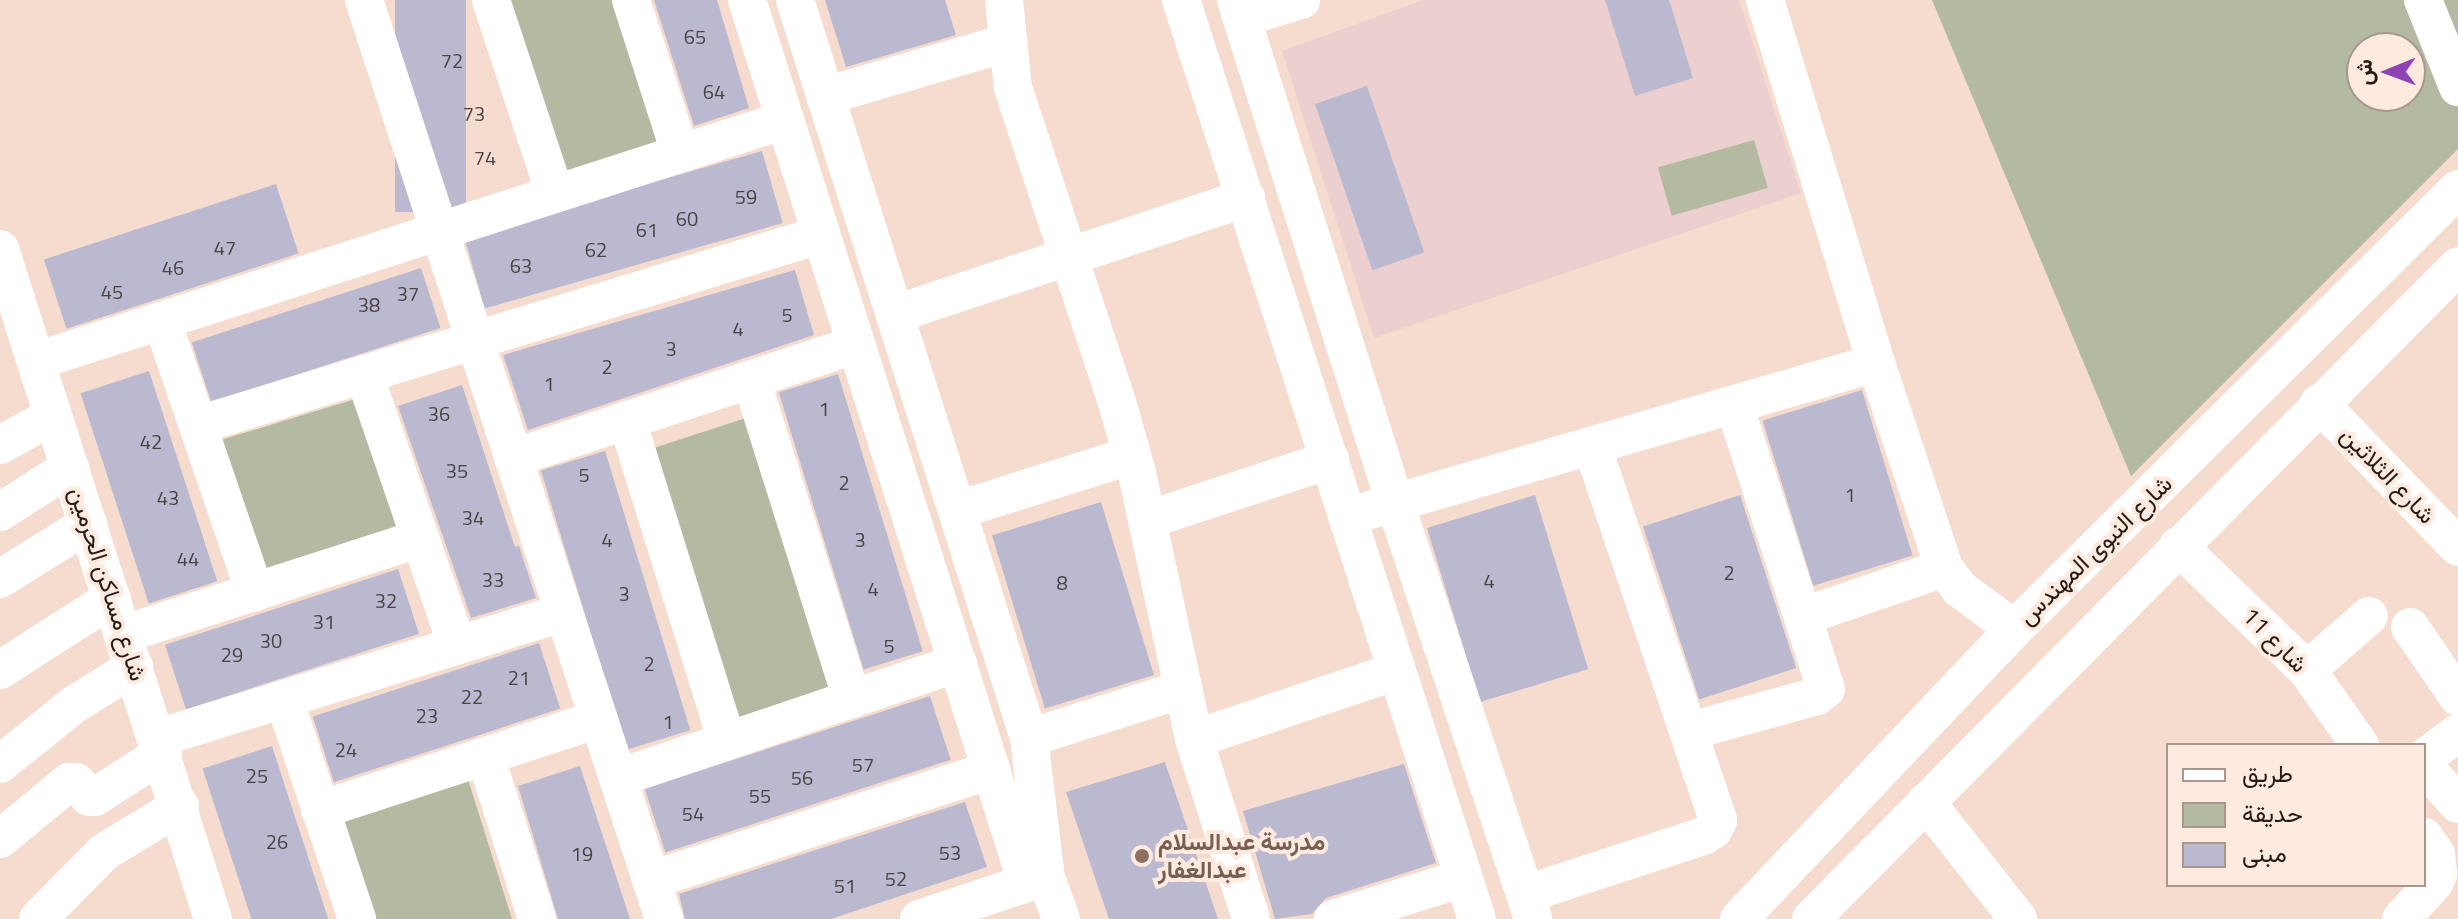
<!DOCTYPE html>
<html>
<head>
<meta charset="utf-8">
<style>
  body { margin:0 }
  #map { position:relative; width:2458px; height:919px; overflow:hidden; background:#f5dcce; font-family:"Titillium Web",Vazirmatn,sans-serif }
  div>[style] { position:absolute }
  .education>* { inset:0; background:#ebd0cf }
  .green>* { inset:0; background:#b3baa1; transform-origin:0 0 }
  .building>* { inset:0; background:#bbb9d0; transform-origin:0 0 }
  .minor>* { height:38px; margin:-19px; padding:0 19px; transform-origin:19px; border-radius:19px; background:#fff }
  .dots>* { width:22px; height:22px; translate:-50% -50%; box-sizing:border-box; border:4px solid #feeadf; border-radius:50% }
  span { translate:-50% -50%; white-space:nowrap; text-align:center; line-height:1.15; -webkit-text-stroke:8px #feeadf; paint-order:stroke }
  .number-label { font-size:20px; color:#4a4244 }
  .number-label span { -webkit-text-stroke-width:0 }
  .street-label { font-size:24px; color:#241b16 }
  .education-label { font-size:24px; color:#785e54; font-weight:700 }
  .left { translate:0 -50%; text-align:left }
  .legend { position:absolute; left:2166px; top:743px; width:260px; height:144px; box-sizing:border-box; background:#feeadf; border:2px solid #a7978f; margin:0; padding:10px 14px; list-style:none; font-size:24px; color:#241b16 }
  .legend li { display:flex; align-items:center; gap:16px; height:40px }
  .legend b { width:40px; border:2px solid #a7978f }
  .north { position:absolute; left:2346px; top:32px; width:80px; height:80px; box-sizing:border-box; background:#feeadf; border:2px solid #a7978f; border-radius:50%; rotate:269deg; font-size:22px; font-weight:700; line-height:32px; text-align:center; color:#241b16 }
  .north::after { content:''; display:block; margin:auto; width:28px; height:36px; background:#8e42b3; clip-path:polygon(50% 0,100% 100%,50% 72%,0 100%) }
</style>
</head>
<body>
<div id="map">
  <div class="education">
    <div style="clip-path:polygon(1423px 0,1739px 0,1801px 193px,1374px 338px,1282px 51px)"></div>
  </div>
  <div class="green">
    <div style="clip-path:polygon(507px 0,617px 0,660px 141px,560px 174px)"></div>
    <div style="clip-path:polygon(evenodd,1932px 0,2458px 0,2458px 149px,2131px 476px,1932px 0,2362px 48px,2410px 48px,2410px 96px,2362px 96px,2362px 48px)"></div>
    <div style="left:1754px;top:140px;width:50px;height:100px;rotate:74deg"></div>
    <div style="left:365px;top:396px;width:140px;height:149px;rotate:73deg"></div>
    <div style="left:749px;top:417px;width:295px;height:106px;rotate:72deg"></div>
    <div style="clip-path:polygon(466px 773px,512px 919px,362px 919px,330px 817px)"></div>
  </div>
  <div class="building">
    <div style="left:395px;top:0;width:71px;height:212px"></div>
    <div style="clip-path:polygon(654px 0,717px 0,749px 108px,694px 126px)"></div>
    <div style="clip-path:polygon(825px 0,945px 0,956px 35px,846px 67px)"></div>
    <div style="clip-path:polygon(1605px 0,1669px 0,1693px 78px,1635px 96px)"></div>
    <div style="left:1367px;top:86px;width:176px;height:55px;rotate:71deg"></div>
    <div style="left:762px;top:151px;width:75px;height:310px;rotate:74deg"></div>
    <div style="left:276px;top:184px;width:73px;height:244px;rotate:72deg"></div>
    <div style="left:421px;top:268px;width:63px;height:241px;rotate:72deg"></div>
    <div style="clip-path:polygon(795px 270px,814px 335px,528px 430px,503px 355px)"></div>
    <div style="left:149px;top:371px;width:221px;height:72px;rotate:72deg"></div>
    <div style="left:838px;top:374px;width:290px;height:62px;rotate:73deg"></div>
    <div style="clip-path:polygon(462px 385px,515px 547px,519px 546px,536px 598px,471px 618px,398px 406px)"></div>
    <div style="left:1862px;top:390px;width:173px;height:104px;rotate:73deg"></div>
    <div style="left:605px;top:451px;width:292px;height:67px;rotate:73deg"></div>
    <div style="left:1535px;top:495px;width:182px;height:113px;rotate:73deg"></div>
    <div style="left:1740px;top:495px;width:182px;height:102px;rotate:72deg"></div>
    <div style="left:1101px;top:502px;width:181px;height:114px;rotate:73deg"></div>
    <div style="left:398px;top:569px;width:68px;height:245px;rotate:72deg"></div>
    <div style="left:539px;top:643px;width:69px;height:238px;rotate:72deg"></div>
    <div style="left:930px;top:696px;width:67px;height:300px;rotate:72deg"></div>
    <div style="left:272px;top:746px;width:182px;height:73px;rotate:72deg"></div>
    <div style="clip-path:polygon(1165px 762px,1218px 919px,1109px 919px,1066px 792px)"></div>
    <div style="clip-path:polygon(1404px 764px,1436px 863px,1326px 898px,1312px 914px,1275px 919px,1243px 811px)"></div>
    <div style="clip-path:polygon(580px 766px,630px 919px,558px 919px,518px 786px)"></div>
    <div style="clip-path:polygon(965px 802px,987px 867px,831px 919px,685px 919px,679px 894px)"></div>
  </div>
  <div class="minor">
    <div style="left:364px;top:0;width:967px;rotate:71.92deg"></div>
    <div style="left:491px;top:0;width:203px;rotate:71.7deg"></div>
    <div style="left:631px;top:0;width:161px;rotate:72.2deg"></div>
    <div style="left:747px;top:0;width:926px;rotate:72.41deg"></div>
    <div style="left:1027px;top:883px;width:10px;rotate:-17deg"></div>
    <div style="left:795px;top:0;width:774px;rotate:72.41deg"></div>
    <div style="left:1029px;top:738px;width:141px;rotate:83.1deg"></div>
    <div style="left:1046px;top:878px;width:44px;rotate:69.9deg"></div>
    <div style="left:1004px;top:0;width:88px;rotate:84.2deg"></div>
    <div style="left:1013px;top:88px;width:331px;rotate:71.7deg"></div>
    <div style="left:1117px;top:402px;width:74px;rotate:74.3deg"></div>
    <div style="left:1137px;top:473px;width:272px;rotate:77.9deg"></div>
    <div style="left:1194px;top:739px;width:189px;rotate:72.4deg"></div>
    <div style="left:1181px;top:0;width:965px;rotate:72.15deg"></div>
    <div style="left:1236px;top:0;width:528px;rotate:72.46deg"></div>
    <div style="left:1395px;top:503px;width:438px;rotate:71.6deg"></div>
    <div style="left:1765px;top:0;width:380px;rotate:73deg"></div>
    <div style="left:1876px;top:363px;width:216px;rotate:71.6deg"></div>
    <div style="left:1944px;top:568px;width:26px;rotate:53deg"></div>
    <div style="left:1960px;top:589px;width:67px;rotate:36.5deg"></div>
    <div style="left:2423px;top:0;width:94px;rotate:68.1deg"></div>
    <div style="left:1242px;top:18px;width:62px;rotate:-17deg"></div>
    <div style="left:825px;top:96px;width:189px;rotate:-16.3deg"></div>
    <div style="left:0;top:249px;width:703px;rotate:72.36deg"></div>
    <div style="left:895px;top:314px;width:370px;rotate:-18.3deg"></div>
    <div style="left:162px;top:321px;width:287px;rotate:71.1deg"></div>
    <div style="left:36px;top:361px;width:787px;rotate:-17.84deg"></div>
    <div style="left:364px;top:374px;width:287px;rotate:71.1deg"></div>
    <div style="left:751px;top:379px;width:336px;rotate:72.5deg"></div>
    <div style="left:2319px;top:403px;width:200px;rotate:46deg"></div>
    <div style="left:627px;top:420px;width:336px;rotate:72.7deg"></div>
    <div style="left:198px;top:425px;width:650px;rotate:-16.99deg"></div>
    <div style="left:0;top:445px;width:60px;rotate:-28.7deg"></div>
    <div style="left:513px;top:458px;width:360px;rotate:-18.3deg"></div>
    <div style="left:958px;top:510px;width:182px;rotate:-17.5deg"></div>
    <div style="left:1370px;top:510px;width:527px;rotate:-16.2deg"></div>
    <div style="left:0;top:512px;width:83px;rotate:-32.7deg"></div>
    <div style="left:1147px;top:520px;width:193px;rotate:-18.2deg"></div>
    <div style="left:2178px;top:546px;width:179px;rotate:43.9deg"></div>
    <div style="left:2307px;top:670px;width:92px;rotate:54.8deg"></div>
    <div style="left:0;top:579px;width:104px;rotate:-32deg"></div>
    <div style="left:1804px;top:616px;width:148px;rotate:-18.9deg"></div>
    <div style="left:2410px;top:627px;width:85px;rotate:55.6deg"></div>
    <div style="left:124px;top:634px;width:309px;rotate:-17.9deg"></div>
    <div style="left:0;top:670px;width:133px;rotate:-32.7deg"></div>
    <div style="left:2307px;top:670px;width:82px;rotate:-41.1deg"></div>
    <div style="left:284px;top:699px;width:232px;rotate:71.6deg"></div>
    <div style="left:1690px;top:731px;width:132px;rotate:-15.4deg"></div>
    <div style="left:1817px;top:696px;width:11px;rotate:-38deg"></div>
    <div style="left:1826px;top:689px;width:299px;rotate:-107.9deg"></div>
    <div style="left:158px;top:738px;width:425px;rotate:-17.2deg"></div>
    <div style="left:1029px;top:738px;width:162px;rotate:-17.7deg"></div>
    <div style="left:1194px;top:739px;width:214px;rotate:-18.5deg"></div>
    <div style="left:486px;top:758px;width:169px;rotate:72.4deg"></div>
    <div style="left:2424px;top:758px;width:42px;rotate:-36.3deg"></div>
    <div style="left:0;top:764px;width:96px;rotate:-38.7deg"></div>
    <div style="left:75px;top:704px;width:70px;rotate:-32.1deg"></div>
    <div style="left:2424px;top:766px;width:51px;rotate:48.2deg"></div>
    <div style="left:618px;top:778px;width:359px;rotate:-18.7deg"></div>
    <div style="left:1926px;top:802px;width:149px;rotate:51.8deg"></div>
    <div style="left:320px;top:810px;width:293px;rotate:-18.1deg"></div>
    <div style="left:0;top:839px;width:89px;rotate:-39.6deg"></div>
    <div style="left:69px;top:782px;width:7px"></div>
    <div style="left:76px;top:782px;width:20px;rotate:49deg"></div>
    <div style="left:89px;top:797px;width:6px"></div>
    <div style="left:95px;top:797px;width:81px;rotate:-32.9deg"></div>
    <div style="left:651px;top:880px;width:358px;rotate:-17.9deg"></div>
    <div style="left:1526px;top:894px;width:186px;rotate:-18.1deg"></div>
    <div style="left:1703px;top:836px;width:12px;rotate:-31deg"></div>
    <div style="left:1713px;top:830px;width:11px;rotate:-63deg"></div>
    <div style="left:1718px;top:820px;width:395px;rotate:-108.6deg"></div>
    <div style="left:38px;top:919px;width:94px;rotate:-45.4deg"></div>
    <div style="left:104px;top:852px;width:89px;rotate:-31.2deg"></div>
    <div style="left:919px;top:919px;width:114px;rotate:-18.4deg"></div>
    <div style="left:1333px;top:919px;width:136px;rotate:-17.5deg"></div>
    <div style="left:1739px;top:919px;width:400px;rotate:-46.5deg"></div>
    <div style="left:2014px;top:629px;width:625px;rotate:-44.74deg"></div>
    <div style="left:1811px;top:919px;width:919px;rotate:-45.26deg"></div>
    <div style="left:2401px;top:919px;width:49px;rotate:-47.5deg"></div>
    <div style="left:2434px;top:883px;width:10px;rotate:-66deg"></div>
    <div style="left:2438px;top:874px;width:20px;rotate:-96deg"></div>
    <div style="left:2436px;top:854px;width:21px;rotate:-125deg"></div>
  </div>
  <div class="dots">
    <div style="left:1142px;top:856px;background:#8d6e63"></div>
  </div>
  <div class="number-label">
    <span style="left:695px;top:36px">65</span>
    <span style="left:452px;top:60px">72</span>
    <span style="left:714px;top:91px">64</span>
    <span style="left:474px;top:113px">73</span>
    <span style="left:485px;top:157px">74</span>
    <span style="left:746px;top:196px">59</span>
    <span style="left:687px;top:218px">60</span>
    <span style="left:647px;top:229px">61</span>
    <span style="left:225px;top:247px">47</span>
    <span style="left:596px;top:249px">62</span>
    <span style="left:521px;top:265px">63</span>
    <span style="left:173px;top:267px">46</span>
    <span style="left:112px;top:291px">45</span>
    <span style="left:408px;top:293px">37</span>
    <span style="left:369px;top:304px">38</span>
    <span style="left:787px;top:314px">5</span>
    <span style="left:738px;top:328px">4</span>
    <span style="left:671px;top:348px">3</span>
    <span style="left:607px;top:366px">2</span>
    <span style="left:549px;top:383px">1</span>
    <span style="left:824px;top:408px">1</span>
    <span style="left:439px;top:413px">36</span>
    <span style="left:151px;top:441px">42</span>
    <span style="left:457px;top:470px">35</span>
    <span style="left:584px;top:474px">5</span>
    <span style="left:844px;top:482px">2</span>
    <span style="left:1850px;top:494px">1</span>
    <span style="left:168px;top:497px">43</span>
    <span style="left:473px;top:517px">34</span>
    <span style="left:607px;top:539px">4</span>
    <span style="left:860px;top:539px">3</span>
    <span style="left:188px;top:558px">44</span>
    <span style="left:1729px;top:572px">2</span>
    <span style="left:493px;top:579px">33</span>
    <span style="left:1489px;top:580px">4</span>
    <span style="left:1062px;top:582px">8</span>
    <span style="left:873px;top:588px">4</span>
    <span style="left:624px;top:593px">3</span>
    <span style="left:386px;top:600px">32</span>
    <span style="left:324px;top:621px">31</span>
    <span style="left:271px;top:640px">30</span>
    <span style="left:889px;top:645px">5</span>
    <span style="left:232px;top:654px">29</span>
    <span style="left:649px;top:663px">2</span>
    <span style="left:519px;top:677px">21</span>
    <span style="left:472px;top:696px">22</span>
    <span style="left:427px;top:715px">23</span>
    <span style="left:668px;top:721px">1</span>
    <span style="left:346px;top:749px">24</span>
    <span style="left:863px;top:764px">57</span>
    <span style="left:257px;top:775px">25</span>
    <span style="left:802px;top:777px">56</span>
    <span style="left:760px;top:795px">55</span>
    <span style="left:693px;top:813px">54</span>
    <span style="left:277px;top:841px">26</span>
    <span style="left:950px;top:852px">53</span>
    <span style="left:582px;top:853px">19</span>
    <span style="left:896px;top:878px">52</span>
    <span style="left:845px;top:885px">51</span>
  </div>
  <div class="street-label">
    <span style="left:2388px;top:475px;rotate:46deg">شارع الثلاثين</span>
    <span style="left:2095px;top:550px;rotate:-44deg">شارع النبوى المهندس</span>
    <span style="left:108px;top:584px;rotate:72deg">شارع مساكن الحرمين</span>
    <span style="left:2275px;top:640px;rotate:45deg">شارع 11</span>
  </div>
  <div class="education-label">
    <span class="left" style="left:1158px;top:856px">مدرسة عبدالسلام<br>عبدالغفار</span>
  </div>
  <ul class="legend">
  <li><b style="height:10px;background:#fff"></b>طريق</li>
  <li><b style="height:22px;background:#b3baa1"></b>حديقة</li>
  <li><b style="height:22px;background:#bbb9d0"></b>مبنى</li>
  </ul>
  <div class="north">ش</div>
</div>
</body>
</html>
